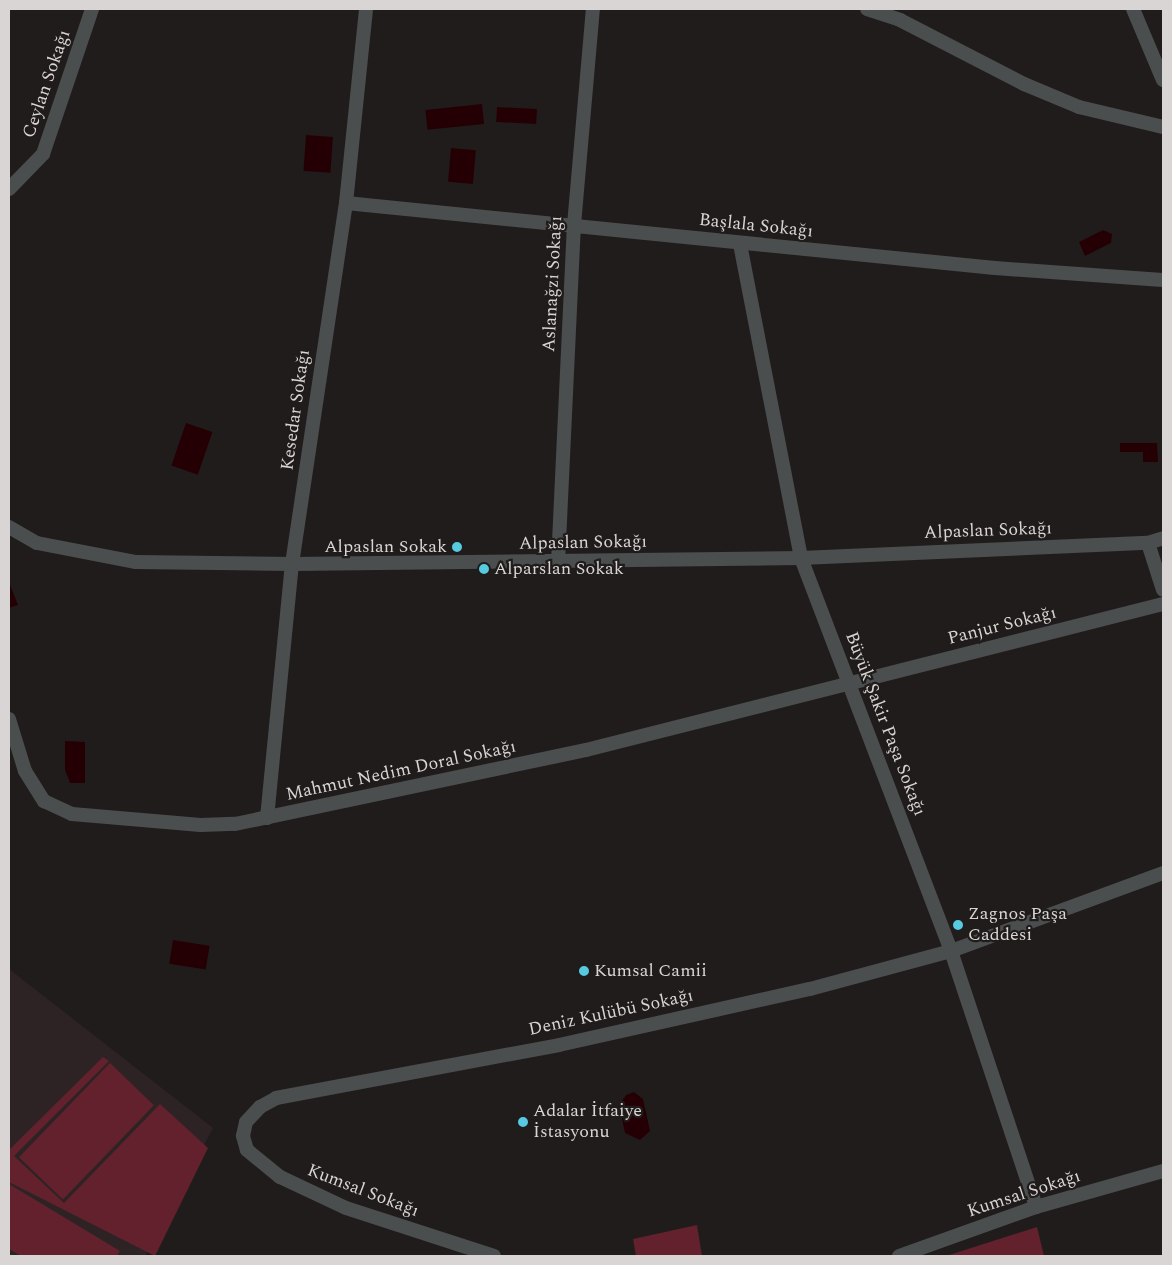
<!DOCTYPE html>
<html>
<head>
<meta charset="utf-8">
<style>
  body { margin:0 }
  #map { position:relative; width:1172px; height:1265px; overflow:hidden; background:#211c1c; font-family:Spectral,serif }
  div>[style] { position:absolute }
  .built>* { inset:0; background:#2e2324 }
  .green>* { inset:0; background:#62212c; transform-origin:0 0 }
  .water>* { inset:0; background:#240005; transform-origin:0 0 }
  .minor>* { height:14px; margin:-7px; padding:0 7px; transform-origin:7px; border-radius:7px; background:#4b4e4e }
  .tertiary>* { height:14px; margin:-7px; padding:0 7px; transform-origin:7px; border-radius:7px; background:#4b4e4e }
  .dots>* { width:14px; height:14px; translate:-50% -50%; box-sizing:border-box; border:2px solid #211c1c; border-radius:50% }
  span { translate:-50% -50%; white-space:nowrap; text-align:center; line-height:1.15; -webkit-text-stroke:4.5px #211c1c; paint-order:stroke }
  .street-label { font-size:18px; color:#d9d5d5 }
  .poi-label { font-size:18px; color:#d9d5d5 }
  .right { translate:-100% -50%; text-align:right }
  .left { translate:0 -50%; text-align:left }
  .frame { position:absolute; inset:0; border:10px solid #d9d5d5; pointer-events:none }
</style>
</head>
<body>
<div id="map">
  <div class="built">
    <div style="clip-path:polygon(9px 969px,213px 1128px,145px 1256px,9px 1256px)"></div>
  </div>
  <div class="green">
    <div style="clip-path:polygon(103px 1057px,109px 1061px,14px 1156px,64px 1203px,160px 1104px,208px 1148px,155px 1256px,9px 1182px,9px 1150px)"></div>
    <div style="left:110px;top:1063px;width:61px;height:131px;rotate:44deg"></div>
    <div style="clip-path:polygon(9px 1184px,120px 1251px,117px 1256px,21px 1256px,9px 1249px)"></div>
    <div style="clip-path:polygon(697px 1225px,702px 1256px,636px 1256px,633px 1239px)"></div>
    <div style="clip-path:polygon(1037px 1227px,1044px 1256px,946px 1256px)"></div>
  </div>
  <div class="water">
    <div style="left:482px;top:104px;width:20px;height:57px;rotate:84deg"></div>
    <div style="left:497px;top:107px;width:40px;height:15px;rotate:3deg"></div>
    <div style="left:306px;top:135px;width:27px;height:36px;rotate:4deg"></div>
    <div style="left:451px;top:148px;width:25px;height:34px;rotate:5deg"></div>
    <div style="clip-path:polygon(1103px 230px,1112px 234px,1111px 243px,1085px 256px,1079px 242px)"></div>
    <div style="left:186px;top:423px;width:28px;height:45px;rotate:19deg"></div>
    <div style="clip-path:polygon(1120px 443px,1157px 443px,1158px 462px,1143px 462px,1143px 452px,1120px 452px)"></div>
    <div style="clip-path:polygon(9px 582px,18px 605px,9px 608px)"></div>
    <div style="clip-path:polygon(65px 741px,85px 742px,85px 783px,70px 783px,65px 770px)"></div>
    <div style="left:173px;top:940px;width:37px;height:24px;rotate:9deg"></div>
    <div style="clip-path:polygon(634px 1092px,643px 1099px,650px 1131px,640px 1140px,625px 1133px,619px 1105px,626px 1095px)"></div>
  </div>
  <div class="minor">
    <div style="left:1133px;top:9px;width:77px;rotate:67.1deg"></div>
    <div style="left:9px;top:189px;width:49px;rotate:-45.8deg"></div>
    <div style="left:43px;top:154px;width:153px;rotate:-71.3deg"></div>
    <div style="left:346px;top:203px;width:652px;rotate:5.72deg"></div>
    <div style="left:995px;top:268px;width:168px;rotate:4.1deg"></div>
    <div style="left:740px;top:244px;width:320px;rotate:79deg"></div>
    <div style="left:801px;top:558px;width:421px;rotate:69.1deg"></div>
    <div style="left:951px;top:951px;width:270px;rotate:71.6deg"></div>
    <div style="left:9px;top:527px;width:32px;rotate:30deg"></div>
    <div style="left:37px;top:543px;width:101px;rotate:10.9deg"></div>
    <div style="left:136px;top:562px;width:156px;rotate:0.7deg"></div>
    <div style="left:292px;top:564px;width:509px;rotate:-0.68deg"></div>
    <div style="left:801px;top:558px;width:347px;rotate:-2.5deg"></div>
    <div style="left:1148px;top:543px;width:16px;rotate:-18deg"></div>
    <div style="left:1148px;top:543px;width:49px;rotate:72.3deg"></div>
    <div style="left:558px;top:563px;width:338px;rotate:-87.3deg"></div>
    <div style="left:574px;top:225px;width:217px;rotate:-85deg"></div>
    <div style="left:9px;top:719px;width:54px;rotate:72.9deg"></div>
    <div style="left:25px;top:771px;width:36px;rotate:58deg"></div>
    <div style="left:44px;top:801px;width:31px;rotate:25deg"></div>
    <div style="left:72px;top:814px;width:129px;rotate:4.9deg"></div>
    <div style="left:201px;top:825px;width:34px;rotate:-2deg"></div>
    <div style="left:235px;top:824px;width:359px;rotate:-11.9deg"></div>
    <div style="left:586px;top:750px;width:595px;rotate:-14.2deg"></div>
    <div style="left:267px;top:818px;width:255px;rotate:-84.4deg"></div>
    <div style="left:292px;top:564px;width:365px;rotate:-81.5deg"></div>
    <div style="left:346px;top:203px;width:195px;rotate:-84.1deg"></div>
    <div style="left:494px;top:1256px;width:156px;rotate:-162deg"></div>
    <div style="left:346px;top:1208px;width:73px;rotate:-154.8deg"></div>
    <div style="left:280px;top:1177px;width:43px;rotate:-140.7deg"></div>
    <div style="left:247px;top:1150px;width:15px;rotate:-106deg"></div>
    <div style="left:243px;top:1136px;width:14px;rotate:-78deg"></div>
    <div style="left:246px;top:1122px;width:21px;rotate:-47deg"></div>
    <div style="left:260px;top:1107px;width:18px;rotate:-29deg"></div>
    <div style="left:276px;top:1098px;width:288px;rotate:-10.6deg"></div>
    <div style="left:559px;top:1045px;width:257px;rotate:-12.6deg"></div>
    <div style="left:810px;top:989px;width:146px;rotate:-15.1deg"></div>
    <div style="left:951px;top:951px;width:226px;rotate:-20.2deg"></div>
    <div style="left:899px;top:1256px;width:145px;rotate:-19.7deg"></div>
    <div style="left:1036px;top:1207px;width:132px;rotate:-15.8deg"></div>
  </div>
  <div class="tertiary">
    <div style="left:867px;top:9px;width:35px;rotate:18deg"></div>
    <div style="left:900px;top:20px;width:140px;rotate:27.3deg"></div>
    <div style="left:1024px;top:84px;width:60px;rotate:22.7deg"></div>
    <div style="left:1079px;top:107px;width:86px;rotate:13.4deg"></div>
  </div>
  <div class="dots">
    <div style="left:457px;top:547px;background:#55cae0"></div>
    <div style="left:484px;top:569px;background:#55cae0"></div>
    <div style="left:958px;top:925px;background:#55cae0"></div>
    <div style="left:584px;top:971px;background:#55cae0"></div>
    <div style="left:523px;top:1122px;background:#55cae0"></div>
  </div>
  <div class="street-label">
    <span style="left:47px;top:84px;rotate:-71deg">Ceylan Sokağı</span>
    <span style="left:756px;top:226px;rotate:6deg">Başlala Sokağı</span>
    <span style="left:553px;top:284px;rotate:-87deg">Aslanağzi Sokağı</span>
    <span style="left:296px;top:410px;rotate:-82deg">Kesedar Sokağı</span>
    <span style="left:988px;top:531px;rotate:-2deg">Alpaslan Sokağı</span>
    <span style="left:583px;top:543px;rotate:-1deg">Alpaslan Sokağı</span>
    <span style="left:1002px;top:626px;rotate:-14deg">Panjur Sokağı</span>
    <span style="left:885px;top:724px;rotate:69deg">Büyük Şakir Paşa Sokağı</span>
    <span style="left:401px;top:771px;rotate:-12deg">Mahmut Nedim Doral Sokağı</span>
    <span style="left:611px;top:1013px;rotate:-12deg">Deniz Kulübü Sokağı</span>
    <span style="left:363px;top:1191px;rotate:21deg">Kumsal Sokağı</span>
    <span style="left:1024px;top:1194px;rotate:-18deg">Kumsal Sokağı</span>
  </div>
  <div class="poi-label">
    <span class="right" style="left:447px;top:547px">Alpaslan Sokak</span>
    <span class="left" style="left:494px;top:569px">Alparslan Sokak</span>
    <span class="left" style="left:968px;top:925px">Zagnos Paşa<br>Caddesi</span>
    <span class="left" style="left:594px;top:971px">Kumsal Camii</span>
    <span class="left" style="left:533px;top:1122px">Adalar İtfaiye<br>İstasyonu</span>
  </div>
  <div class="frame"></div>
</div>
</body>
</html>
